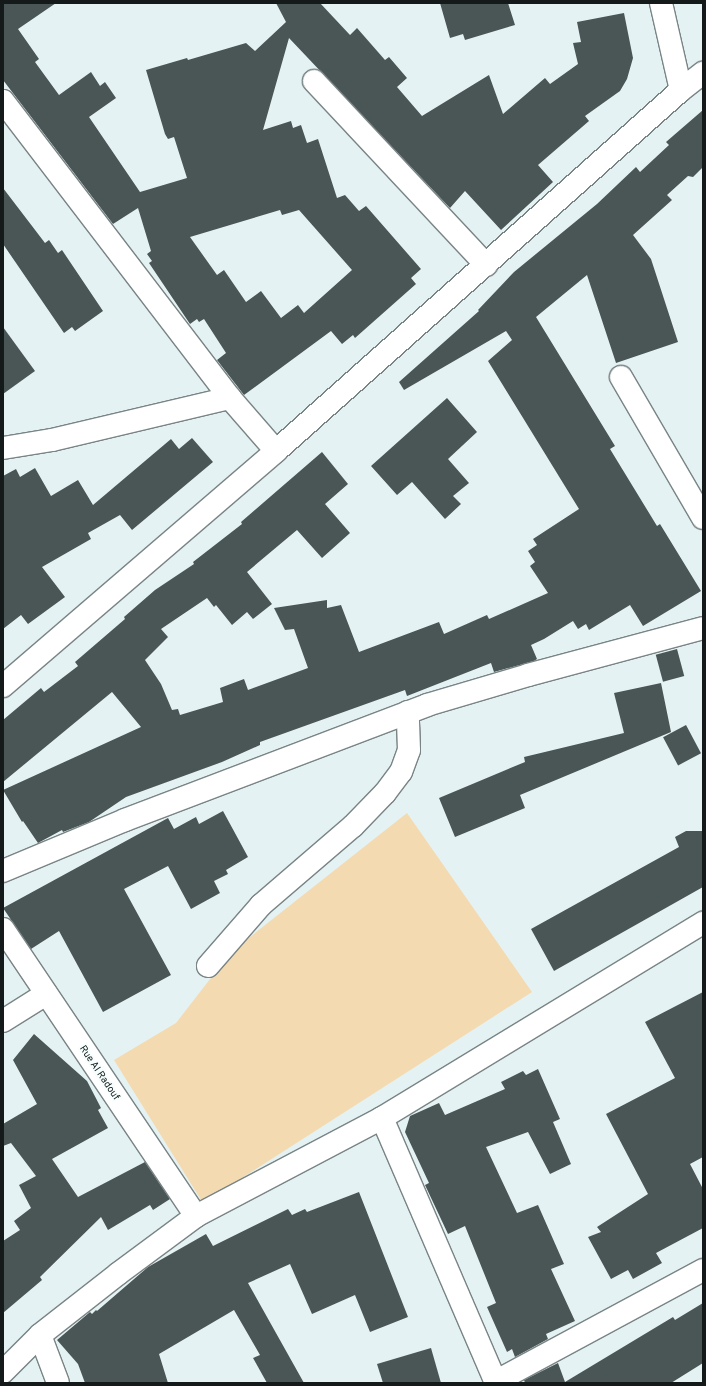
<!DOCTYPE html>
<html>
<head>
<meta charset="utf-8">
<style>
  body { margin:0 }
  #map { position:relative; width:706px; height:1386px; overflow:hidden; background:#e5f2f3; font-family:Overpass,sans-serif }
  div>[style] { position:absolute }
  .green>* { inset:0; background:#f4dab0 }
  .building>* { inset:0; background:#4a5556; transform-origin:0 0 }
  .roads { filter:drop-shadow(1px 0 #798485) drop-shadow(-1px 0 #798485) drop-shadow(0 1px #798485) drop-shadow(0 -1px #798485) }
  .street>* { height:22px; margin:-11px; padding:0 11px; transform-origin:11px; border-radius:11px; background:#fff }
  .secondary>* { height:22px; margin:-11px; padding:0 11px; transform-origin:11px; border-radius:11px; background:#fff }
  span { translate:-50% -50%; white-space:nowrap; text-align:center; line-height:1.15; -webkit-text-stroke:4px #f6fefe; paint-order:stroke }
  .street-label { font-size:10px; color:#141919 }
  .frame { position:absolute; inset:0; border:4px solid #141919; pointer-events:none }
</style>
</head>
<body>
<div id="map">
  <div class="green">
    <div style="clip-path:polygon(407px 813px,532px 992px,203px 1203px,114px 1060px,176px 1023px,231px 952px)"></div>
  </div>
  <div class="building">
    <div style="clip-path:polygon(evenodd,3px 3px,56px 3px,18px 29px,39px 59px,35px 62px,59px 95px,91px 72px,100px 86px,105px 82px,116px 98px,89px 117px,140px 192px,187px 178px,174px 137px,168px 139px,165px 134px,146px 70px,187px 58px,188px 60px,246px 43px,255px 51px,286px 22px,276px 3px,320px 3px,350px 35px,357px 28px,385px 60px,389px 57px,407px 78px,397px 87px,422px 116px,489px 75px,503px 114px,545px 78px,550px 84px,578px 64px,573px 43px,581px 42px,577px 22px,624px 13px,633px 58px,627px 79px,620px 91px,585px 116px,589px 121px,538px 165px,553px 182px,501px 230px,465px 191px,450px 208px,289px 38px,263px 130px,291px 121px,293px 128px,301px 125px,307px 143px,318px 139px,337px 198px,345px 195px,359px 211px,366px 206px,421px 269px,411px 278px,416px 284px,355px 338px,353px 335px,342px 344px,331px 331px,244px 395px,217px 360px,226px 353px,204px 319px,199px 322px,197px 319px,190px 324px,149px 263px,152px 261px,147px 254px,151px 251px,138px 208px,113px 224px,3px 80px,3px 3px,280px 210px,282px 215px,299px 210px,352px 270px,304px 313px,298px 305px,281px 318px,261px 291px,246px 302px,224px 270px,217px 275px,190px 237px,280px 210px)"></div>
    <div style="clip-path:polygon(440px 3px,508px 3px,515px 25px,465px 40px,463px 34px,450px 38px)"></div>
    <div style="clip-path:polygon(703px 110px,703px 167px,693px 177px,688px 176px,667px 195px,672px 200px,633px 235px,651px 259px,678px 342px,616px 363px,587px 275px,536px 317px,615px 446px,610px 449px,657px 526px,660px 524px,701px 591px,643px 626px,630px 605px,589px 630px,586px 624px,578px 629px,573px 621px,544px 639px,531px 645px,537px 659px,534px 661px,494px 672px,491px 663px,407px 696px,405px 690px,260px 742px,260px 745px,222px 762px,126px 797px,89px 822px,63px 832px,62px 830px,38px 843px,23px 821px,22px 822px,3px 790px,141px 727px,112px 692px,3px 782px,3px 720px,41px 688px,44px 692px,78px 666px,75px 662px,125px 619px,124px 617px,155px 590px,194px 564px,193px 562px,242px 524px,241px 522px,322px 452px,348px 484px,325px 504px,350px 533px,322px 558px,297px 530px,247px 572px,272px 604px,253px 619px,247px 612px,232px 625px,216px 605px,214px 607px,207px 598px,161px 629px,168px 637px,145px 660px,161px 684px,172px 710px,178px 709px,180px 715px,223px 702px,220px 688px,244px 679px,248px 690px,308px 668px,294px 629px,285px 630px,274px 608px,327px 600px,327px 608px,341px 605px,359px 652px,439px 622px,444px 634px,487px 615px,489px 619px,548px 593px,530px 566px,535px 562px,528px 551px,537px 545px,533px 539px,579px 509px,488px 361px,512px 340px,506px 331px,404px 390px,399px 382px,479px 311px,478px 310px,514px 272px,597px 204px,636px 167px,640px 172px,669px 145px,666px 142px)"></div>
    <div style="clip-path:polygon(3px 188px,45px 243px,49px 240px,58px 253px,62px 250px,103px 311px,75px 331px,72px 327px,64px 333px,3px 244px)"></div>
    <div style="clip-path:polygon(3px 327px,35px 371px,3px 394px)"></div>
    <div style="clip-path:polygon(447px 398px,477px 432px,448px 459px,469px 483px,453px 496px,461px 504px,445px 519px,412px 482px,397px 495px,371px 466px)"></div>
    <div style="clip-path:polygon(192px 438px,213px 462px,132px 530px,120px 515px,88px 533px,91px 539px,42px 567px,65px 597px,28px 624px,21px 615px,3px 629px,3px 476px,16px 469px,20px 477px,35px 468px,51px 496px,78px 480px,93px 505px,171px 439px,179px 449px)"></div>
    <div style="left:677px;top:649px;width:28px;height:22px;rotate:75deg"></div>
    <div style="clip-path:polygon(661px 683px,671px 732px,520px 795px,525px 808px,455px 837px,439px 798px,525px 762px,524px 757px,624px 733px,614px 693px)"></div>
    <div style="left:686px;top:725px;width:32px;height:26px;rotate:62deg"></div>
    <div style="clip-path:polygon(223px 811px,248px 857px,226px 870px,228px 874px,214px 881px,220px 893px,191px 909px,168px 866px,124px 889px,171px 975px,103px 1012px,59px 931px,31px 949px,3px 908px,168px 818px,174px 829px,196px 817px,199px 824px)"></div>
    <div style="clip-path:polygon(686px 831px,703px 831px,703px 887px,554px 971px,531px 929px,679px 847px,675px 837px)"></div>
    <div style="clip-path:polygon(703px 992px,703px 1157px,690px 1164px,703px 1189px,703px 1228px,656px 1253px,662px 1263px,633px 1279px,628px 1270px,611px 1279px,588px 1237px,601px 1232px,597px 1227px,648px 1194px,606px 1114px,675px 1078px,645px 1022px)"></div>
    <div style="clip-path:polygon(34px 1034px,87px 1081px,101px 1108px,98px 1110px,108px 1128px,52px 1159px,78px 1197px,145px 1162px,170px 1199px,153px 1210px,150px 1205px,108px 1230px,101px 1217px,40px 1277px,42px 1280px,3px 1313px,3px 1241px,20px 1230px,14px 1221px,31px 1208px,19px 1185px,36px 1176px,11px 1143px,3px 1146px,3px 1124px,37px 1104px,13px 1060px)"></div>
    <div style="clip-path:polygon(538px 1069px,560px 1119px,553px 1122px,571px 1164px,550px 1174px,528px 1132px,486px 1147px,517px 1213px,538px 1205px,564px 1264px,551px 1269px,575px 1321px,546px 1334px,548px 1339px,515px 1357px,512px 1349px,507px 1352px,487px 1307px,496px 1303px,465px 1226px,448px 1234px,425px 1185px,429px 1183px,405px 1132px,410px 1116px,439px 1103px,445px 1115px,505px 1089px,501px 1082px,523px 1071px,526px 1075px)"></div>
    <div style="clip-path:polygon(359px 1192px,408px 1317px,370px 1332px,355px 1295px,312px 1314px,290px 1264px,248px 1283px,304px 1383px,267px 1383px,253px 1358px,260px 1355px,234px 1310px,159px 1354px,168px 1383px,85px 1383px,78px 1364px,57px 1340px,90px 1312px,92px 1314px,96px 1310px,97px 1311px,148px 1267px,206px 1234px,213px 1246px,288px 1209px,292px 1215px,305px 1209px,307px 1212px)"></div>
    <div style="clip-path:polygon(703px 1303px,703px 1363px,671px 1383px,525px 1383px,524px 1380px,558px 1363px,565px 1382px,673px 1317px,675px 1320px)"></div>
    <div style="clip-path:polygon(431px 1348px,441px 1383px,383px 1383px,377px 1364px)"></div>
  </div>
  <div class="roads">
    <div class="street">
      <div style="left:661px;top:3px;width:89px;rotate:77.1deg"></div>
      <div style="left:314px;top:81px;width:252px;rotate:46.9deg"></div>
      <div style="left:3px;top:101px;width:374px;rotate:52.6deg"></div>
      <div style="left:621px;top:377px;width:163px;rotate:59.8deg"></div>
      <div style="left:3px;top:448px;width:50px;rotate:-9.3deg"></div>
      <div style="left:52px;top:440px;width:183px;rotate:-13.3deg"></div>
      <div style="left:230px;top:398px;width:70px;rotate:49deg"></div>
      <div style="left:3px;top:871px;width:132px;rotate:-22.7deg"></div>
      <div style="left:125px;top:820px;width:323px;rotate:-20.8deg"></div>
      <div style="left:427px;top:705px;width:105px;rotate:-16.5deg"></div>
      <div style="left:528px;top:675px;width:181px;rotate:-15deg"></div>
      <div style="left:208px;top:966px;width:81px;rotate:-49deg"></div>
      <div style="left:261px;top:905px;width:121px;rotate:-40.7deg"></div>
      <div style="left:353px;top:826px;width:46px;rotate:-45.9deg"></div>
      <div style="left:385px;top:793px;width:26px;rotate:-53deg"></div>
      <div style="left:401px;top:772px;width:23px;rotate:-70deg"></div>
      <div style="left:409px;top:750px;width:38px;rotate:-92deg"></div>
      <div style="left:3px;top:1021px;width:51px;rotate:-32.1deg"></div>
      <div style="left:382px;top:1118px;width:288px;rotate:66.7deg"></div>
      <div style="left:40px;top:1335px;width:51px;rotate:69.4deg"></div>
      <div style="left:495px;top:1382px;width:236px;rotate:-28.3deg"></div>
    </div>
    <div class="secondary">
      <div style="left:3px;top:686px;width:360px;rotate:-40.7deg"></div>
      <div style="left:276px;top:451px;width:543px;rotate:-41.71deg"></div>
      <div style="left:681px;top:90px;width:28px;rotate:-38deg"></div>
      <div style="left:3px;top:929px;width:346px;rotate:56.1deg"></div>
      <div style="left:3px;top:1372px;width:52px;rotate:-45deg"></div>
      <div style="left:40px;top:1335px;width:100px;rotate:-38.1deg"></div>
      <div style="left:119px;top:1273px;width:96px;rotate:-36.5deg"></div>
      <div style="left:196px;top:1216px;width:210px;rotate:-27.8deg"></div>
      <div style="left:382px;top:1118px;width:376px;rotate:-31.3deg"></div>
    </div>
  </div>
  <div class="street-label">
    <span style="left:99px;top:1073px;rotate:56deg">Rue Al Radouf</span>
  </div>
  <div class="frame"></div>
</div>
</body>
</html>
